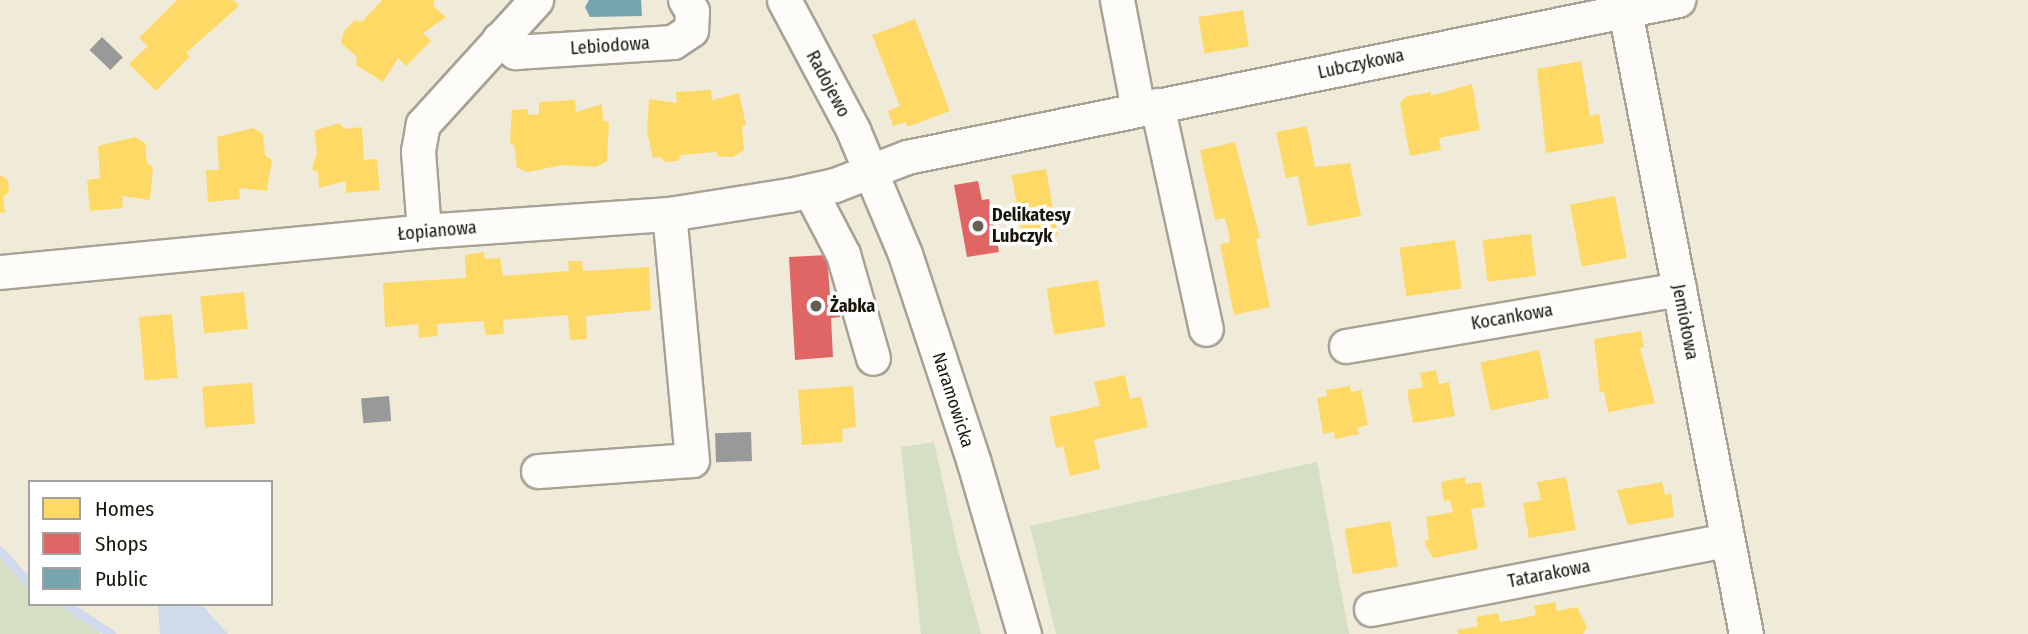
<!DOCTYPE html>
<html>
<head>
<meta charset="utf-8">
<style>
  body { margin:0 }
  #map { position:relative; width:2028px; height:634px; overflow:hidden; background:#f0ebd9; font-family:"Fira Sans Condensed",sans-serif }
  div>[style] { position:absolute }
  .green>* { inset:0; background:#d4dfc4 }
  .water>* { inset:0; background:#cfdbed }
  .homes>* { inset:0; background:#ffd966; transform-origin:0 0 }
  .shops>* { inset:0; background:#e06666 }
  .public>* { inset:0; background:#76a5af }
  .industry>* { inset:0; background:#999; transform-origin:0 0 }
  .stream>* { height:9px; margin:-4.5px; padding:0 4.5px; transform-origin:4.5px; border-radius:4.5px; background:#cfdbed }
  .roads { filter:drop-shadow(2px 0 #a6a295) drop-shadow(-2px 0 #a6a295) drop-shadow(0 2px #a6a295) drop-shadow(0 -2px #a6a295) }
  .minor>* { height:33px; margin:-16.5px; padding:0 16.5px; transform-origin:16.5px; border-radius:16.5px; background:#fdfcf9 }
  .dots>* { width:19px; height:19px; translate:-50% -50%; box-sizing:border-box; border:4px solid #fff; border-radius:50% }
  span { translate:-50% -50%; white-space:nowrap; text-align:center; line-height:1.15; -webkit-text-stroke:7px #fff; paint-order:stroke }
  .street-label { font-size:18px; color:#181509 }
  .poi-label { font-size:18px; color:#181509; font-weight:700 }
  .left { translate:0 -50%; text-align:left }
  .legend { position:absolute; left:28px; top:480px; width:245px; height:126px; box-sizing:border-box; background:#fff; border:2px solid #a3a19d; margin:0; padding:9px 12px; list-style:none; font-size:21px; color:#181509 }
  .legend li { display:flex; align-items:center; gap:14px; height:35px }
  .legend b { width:35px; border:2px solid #a3a19d }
</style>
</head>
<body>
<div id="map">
  <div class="green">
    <div style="clip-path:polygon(934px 442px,957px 546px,981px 634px,921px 634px,901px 447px)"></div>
    <div style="clip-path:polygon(1317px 462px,1349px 634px,1056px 634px,1030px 526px)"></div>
    <div style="clip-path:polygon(0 556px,30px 579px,30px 604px,62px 604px,101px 634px,0 634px)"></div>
  </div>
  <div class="water">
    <div style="clip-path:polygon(158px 604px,201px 604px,228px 634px,160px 634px)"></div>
  </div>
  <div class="homes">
    <div style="clip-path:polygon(177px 0,233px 0,239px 6px,186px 53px,190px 56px,156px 91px,129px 64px,148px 46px,139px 38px)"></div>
    <div style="clip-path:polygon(382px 0,435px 0,433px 6px,446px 17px,423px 33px,431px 41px,406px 66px,398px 58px,383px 82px,356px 65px,357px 57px,341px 43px,344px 31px,355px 20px,362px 22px)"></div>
    <div style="left:1243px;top:10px;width:37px;height:45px;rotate:81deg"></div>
    <div style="clip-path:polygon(915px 19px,950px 111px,907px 127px,906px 122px,893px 126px,888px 111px,900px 106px,872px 35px)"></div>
    <div style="clip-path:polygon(1581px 61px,1590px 116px,1599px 114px,1604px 143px,1546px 153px,1537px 69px)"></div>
    <div style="clip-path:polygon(1472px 84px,1480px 130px,1439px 138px,1441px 150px,1410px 156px,1400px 103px,1405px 97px,1431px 92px,1431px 96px)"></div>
    <div style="clip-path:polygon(711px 90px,712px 100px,739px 93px,746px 125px,742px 127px,744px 150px,733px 157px,719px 157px,716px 152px,681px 155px,678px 161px,665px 162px,660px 157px,653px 158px,647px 132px,649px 99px,677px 103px,676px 92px)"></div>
    <div style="clip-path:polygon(575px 100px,576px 112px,602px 104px,603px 120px,609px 123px,607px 161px,596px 167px,562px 165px,528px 172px,517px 168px,514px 145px,510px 143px,512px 110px,528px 109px,528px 115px,539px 114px,539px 102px)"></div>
    <div style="clip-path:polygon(339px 123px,344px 129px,362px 127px,364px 160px,377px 159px,380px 190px,346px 193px,346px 181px,319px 188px,318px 172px,312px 169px,317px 152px,314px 131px)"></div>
    <div style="clip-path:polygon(1307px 126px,1315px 167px,1350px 163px,1361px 216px,1308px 226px,1298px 176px,1286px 178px,1276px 132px)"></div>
    <div style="clip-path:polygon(253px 128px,263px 134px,265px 155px,272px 160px,267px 191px,239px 188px,240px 199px,208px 202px,206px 170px,219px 170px,217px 137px)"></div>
    <div style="clip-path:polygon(135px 137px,145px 143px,147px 163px,153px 167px,150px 200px,122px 196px,123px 208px,90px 211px,87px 180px,100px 178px,98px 146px)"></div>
    <div style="clip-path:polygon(1235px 142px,1260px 238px,1256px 239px,1270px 307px,1234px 315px,1220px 244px,1230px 242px,1228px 230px,1225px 218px,1215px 220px,1200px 150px)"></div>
    <div style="left:1046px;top:169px;width:67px;height:35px;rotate:80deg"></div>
    <div style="clip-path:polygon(0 175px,8px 180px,9px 192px,3px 197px,5px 212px,0 213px)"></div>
    <div style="left:1615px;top:196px;width:63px;height:46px;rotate:79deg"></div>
    <div style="left:1531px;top:234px;width:42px;height:49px;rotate:83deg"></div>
    <div style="left:1455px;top:240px;width:49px;height:56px;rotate:82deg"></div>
    <div style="clip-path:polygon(484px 252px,485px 259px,500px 258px,503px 276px,569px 271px,568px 261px,582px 261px,583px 271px,649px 267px,651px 310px,586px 316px,587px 339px,570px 340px,568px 315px,503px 320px,504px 334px,486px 335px,483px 321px,437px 324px,438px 336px,419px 338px,418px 324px,385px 327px,383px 283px,466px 278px,465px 255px)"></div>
    <div style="left:1098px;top:280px;width:47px;height:52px;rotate:81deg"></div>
    <div style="left:244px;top:292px;width:37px;height:44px;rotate:84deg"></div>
    <div style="left:172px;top:314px;width:64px;height:33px;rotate:85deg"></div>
    <div style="clip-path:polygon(1641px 331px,1644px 347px,1640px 348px,1655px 403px,1608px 412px,1604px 392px,1600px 392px,1594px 339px)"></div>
    <div style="left:1539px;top:350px;width:49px;height:60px;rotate:78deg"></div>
    <div style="clip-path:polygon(1436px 370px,1439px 384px,1449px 382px,1455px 416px,1413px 423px,1407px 390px,1423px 387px,1420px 373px)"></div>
    <div style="clip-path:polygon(1125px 375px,1130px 399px,1141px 396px,1148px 427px,1094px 440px,1100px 469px,1070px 476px,1063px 446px,1056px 448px,1049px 417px,1100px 406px,1094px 382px)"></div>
    <div style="left:252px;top:383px;width:41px;height:50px;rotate:86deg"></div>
    <div style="clip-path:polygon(853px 386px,856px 427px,842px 429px,843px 442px,802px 445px,798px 390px)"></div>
    <div style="clip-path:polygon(1350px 386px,1351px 392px,1361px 390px,1368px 425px,1357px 428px,1359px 434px,1335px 439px,1334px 432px,1323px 434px,1317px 398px,1327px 396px,1326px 390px)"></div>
    <div style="clip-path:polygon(1465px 477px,1466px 484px,1481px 482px,1485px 507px,1471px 509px,1478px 549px,1433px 558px,1424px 542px,1429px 539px,1426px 517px,1453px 512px,1450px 500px,1444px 501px,1441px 482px)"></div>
    <div style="clip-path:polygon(1566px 477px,1576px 530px,1529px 538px,1523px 503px,1541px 500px,1537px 482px)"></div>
    <div style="clip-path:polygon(1662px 482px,1665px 495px,1671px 493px,1674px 517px,1628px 525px,1617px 490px)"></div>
    <div style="left:1390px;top:521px;width:46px;height:46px;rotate:80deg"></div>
    <div style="clip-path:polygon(1555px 602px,1557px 611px,1577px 607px,1587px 627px,1583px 634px,1458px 634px,1457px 630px,1478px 626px,1476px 617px,1498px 613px,1500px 622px,1518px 619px,1536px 615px,1534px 606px)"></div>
  </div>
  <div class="shops">
    <div style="clip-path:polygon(978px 181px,982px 200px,989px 199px,999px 252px,967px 257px,954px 185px)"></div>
    <div style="clip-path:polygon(827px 255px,830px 295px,838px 295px,840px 317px,831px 318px,833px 357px,795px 360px,789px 257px)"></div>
  </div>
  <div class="public">
    <div style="clip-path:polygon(589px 0,641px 0,642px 16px,590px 17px,585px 7px)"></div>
  </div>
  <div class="industry">
    <div style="left:102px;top:37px;width:29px;height:18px;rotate:44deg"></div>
    <div style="left:389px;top:396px;width:25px;height:28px;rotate:85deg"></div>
    <div style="left:751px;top:432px;width:29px;height:36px;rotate:88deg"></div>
  </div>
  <div class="stream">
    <div style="left:0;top:551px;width:45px;rotate:47.7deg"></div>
    <div style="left:65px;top:604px;width:55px;rotate:33.1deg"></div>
  </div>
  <div class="roads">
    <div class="minor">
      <div style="left:784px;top:0;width:147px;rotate:62deg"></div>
      <div style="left:853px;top:130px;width:134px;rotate:67.2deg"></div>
      <div style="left:905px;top:254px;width:220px;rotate:71.7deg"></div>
      <div style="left:974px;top:463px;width:178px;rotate:73.7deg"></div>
      <div style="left:1117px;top:0;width:111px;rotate:79.1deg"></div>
      <div style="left:1625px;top:11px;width:635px;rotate:79.01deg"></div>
      <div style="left:499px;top:39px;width:21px;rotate:39deg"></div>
      <div style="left:515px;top:52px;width:158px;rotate:-3.6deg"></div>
      <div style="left:673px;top:42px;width:22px;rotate:-34deg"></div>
      <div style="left:691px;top:30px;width:19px;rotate:-87deg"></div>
      <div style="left:692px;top:11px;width:13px;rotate:-122deg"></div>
      <div style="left:1157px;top:105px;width:229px;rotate:77.7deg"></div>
      <div style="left:810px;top:191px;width:71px;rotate:62.4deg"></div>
      <div style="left:843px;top:254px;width:108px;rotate:73.9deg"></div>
      <div style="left:424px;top:231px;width:80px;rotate:-94.3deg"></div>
      <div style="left:418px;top:151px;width:27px;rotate:-80deg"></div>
      <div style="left:423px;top:124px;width:168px;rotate:-47.7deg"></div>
      <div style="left:0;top:272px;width:426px;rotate:-5.5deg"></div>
      <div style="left:424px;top:231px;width:246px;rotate:-4deg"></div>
      <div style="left:669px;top:214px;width:121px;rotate:-9deg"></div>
      <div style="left:789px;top:195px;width:47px;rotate:-12.3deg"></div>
      <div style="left:835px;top:185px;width:77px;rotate:-21.3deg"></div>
      <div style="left:907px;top:157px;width:787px;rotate:-11.51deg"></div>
      <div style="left:1346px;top:346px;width:338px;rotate:-9.7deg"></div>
      <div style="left:538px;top:471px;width:154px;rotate:-4.1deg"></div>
      <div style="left:692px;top:460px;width:247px;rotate:-95.3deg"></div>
      <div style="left:1371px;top:609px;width:363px;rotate:-11deg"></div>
    </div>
  </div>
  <div class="dots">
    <div style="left:978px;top:226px;background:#646052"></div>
    <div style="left:816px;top:306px;background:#646052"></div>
  </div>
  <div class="street-label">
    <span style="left:610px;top:46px;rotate:-4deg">Lebiodowa</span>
    <span style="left:1361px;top:64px;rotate:-12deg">Lubczykowa</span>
    <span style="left:828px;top:84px;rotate:62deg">Radojewo</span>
    <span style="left:437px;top:231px;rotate:-5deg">Łopianowa</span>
    <span style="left:1512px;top:317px;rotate:-10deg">Kocankowa</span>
    <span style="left:1685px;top:322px;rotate:79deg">Jemiołowa</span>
    <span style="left:953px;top:400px;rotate:72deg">Naramowicka</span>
    <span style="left:1549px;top:574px;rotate:-11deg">Tatarakowa</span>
  </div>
  <div class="poi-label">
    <span class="left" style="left:992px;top:226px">Delikatesy<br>Lubczyk</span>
    <span class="left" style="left:830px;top:306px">Żabka</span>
  </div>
  <ul class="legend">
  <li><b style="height:19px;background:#ffd966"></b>Homes</li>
  <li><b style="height:19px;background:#e06666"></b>Shops</li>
  <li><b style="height:19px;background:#76a5af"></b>Public</li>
  </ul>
</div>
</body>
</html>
